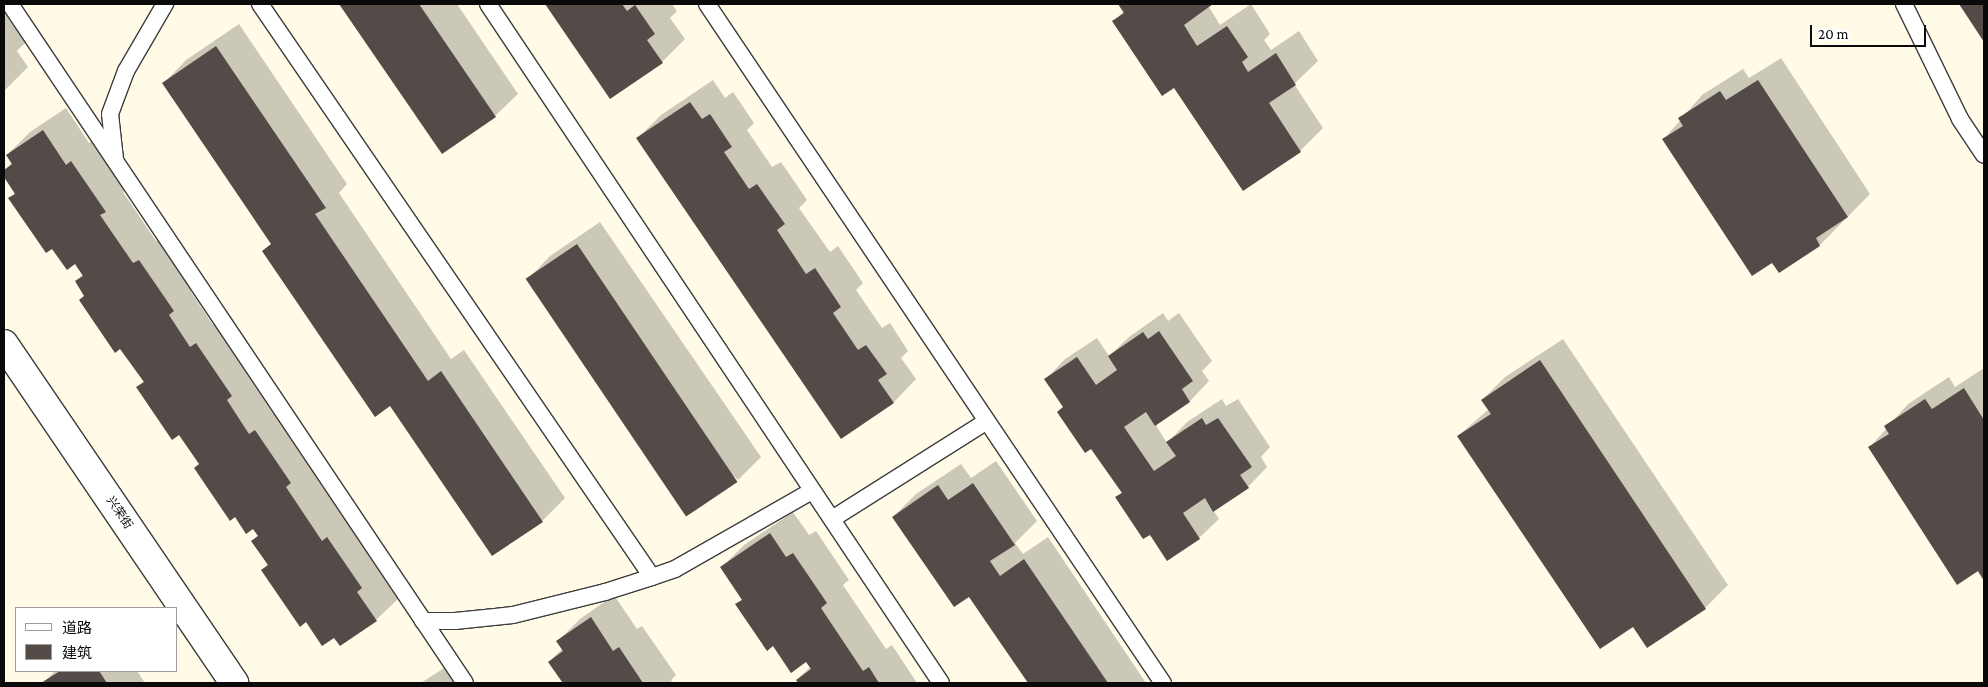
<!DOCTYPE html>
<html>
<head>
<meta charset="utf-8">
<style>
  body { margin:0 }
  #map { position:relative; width:1988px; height:687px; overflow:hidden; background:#fffbe7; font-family:"Crimson Pro","Noto Sans SC",serif }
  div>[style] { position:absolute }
  .shadow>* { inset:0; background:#0003 }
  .building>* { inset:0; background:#534b47; transform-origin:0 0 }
  .roads { filter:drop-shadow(1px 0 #3d3d3d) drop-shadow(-1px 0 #3d3d3d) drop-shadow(0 1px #3d3d3d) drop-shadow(0 -1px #3d3d3d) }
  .service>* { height:16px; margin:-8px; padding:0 8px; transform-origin:8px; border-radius:8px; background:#fff }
  .tertiary>* { height:28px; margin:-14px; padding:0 14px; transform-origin:14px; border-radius:14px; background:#fff }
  span { translate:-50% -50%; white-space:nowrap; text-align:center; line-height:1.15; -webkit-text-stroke:5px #fff; paint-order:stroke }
  .street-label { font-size:12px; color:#0a0a0a }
  .frame { position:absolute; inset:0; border:5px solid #0a0a0a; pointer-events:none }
  .legend { position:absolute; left:15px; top:607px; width:162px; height:65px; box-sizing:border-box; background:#fff; border:1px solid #9d9d9d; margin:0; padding:6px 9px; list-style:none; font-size:15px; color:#0a0a0a }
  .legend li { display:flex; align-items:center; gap:10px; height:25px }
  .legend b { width:25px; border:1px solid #9d9d9d }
  .scale { position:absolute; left:1810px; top:25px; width:116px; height:22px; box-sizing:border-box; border:2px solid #0a0a0a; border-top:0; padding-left:6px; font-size:15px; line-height:18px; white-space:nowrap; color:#0a0a0a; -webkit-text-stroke:4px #fff; paint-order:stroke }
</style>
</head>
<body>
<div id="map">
  <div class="shadow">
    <div style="clip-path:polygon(341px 4px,457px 4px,518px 94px,495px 116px,442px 153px)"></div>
    <div style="clip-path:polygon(546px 4px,672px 4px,677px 11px,670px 18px,685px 39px,662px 62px,610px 98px)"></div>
    <div style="clip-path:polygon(1119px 4px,1213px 4px,1209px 7px,1220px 25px,1251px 4px,1270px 34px,1264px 40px,1271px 50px,1299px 31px,1318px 61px,1294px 84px,1323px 128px,1300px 151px,1243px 189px,1174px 87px,1114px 21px,1124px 11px)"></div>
    <div style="clip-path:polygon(1961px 4px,1984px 4px,1984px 39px)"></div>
    <div style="clip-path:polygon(4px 12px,25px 43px,17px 51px,28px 67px,4px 91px)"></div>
    <div style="clip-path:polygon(239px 24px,347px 184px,339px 193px,451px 359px,464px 350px,565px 498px,542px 521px,391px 404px,263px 251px,272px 243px,164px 83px,186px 60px)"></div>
    <div style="clip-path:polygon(1781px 58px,1870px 194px,1820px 245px,1779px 271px,1664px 139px,1702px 95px,1743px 69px,1749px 78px)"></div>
    <div style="clip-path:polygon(713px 80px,725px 98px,733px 92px,754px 123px,747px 130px,772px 167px,781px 162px,807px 200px,799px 208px,830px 252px,838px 246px,863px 283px,856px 290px,882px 328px,890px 323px,908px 351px,901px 358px,916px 379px,894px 402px,842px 437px,638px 138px,661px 115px)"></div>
    <div style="clip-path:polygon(66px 108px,89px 143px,95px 139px,128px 188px,123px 192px,156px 241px,162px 238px,196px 288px,191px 292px,213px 325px,219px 321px,254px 373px,249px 377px,272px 412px,278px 408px,313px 459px,308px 464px,345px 519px,350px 515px,399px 598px,376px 620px,335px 636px,306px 620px,263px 570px,268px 564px,253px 541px,259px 535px,180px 433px,138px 388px,144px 381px,76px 281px,83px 274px,76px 263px,53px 247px,10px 198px,16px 192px,4px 175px,12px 162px,7px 155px,30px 132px)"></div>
    <div style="clip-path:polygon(600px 222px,761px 457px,738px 480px,528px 279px,550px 256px)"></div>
    <div style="clip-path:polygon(1163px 313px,1168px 321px,1179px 313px,1212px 361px,1202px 371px,1209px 381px,1190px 401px,1155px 424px,1167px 443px,1187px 422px,1222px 399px,1226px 406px,1238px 399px,1270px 447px,1261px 457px,1267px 467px,1248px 487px,1213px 510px,1219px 519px,1199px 538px,1168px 559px,1150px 533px,1117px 497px,1122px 492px,1092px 447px,1058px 412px,1064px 406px,1046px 379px,1065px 359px,1097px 338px,1109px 356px,1129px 337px)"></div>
    <div style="clip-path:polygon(1563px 339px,1728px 585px,1705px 608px,1647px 647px,1634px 626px,1458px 436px,1489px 409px,1482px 400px,1505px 377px)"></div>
    <div style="clip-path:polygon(1984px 368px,1984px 579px,1870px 447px,1908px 404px,1949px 377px,1955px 387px)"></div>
    <div style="clip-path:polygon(996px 461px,1037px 521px,1015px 543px,1023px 554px,1048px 537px,1146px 683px,1030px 683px,970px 595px,893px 517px,916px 494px,961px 464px,971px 478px)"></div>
    <div style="clip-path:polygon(793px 512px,809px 535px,816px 531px,849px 580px,843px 585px,886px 649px,892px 645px,917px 683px,800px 683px,797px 680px,811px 666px,806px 660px,774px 645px,737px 605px,742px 599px,721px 568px,744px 545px)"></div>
    <div style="clip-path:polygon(614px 595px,637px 629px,642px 626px,676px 675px,671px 680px,673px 683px,562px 683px,549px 662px,562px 649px,557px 642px,580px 619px)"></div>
    <div style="clip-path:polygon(450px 664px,469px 676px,474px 683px,421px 683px)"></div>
    <div style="clip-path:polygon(55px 671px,137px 671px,145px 683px,43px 683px)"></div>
  </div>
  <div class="building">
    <div style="clip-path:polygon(339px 4px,419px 4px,496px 117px,442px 154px)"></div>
    <div style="clip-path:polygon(545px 4px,622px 4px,627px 11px,635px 5px,655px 34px,647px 40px,663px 63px,610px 99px)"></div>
    <div style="clip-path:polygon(1118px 4px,1213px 4px,1184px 25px,1197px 46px,1227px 26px,1248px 57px,1242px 62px,1248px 72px,1276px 53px,1296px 85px,1269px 103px,1301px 152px,1243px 191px,1174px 88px,1162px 96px,1112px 21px,1124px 13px)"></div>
    <div style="clip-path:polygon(1959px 4px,1984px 4px,1984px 42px)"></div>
    <div style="clip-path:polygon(216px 46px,326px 208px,315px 214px,428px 381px,441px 371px,543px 522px,492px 556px,390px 406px,375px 417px,262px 251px,271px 244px,162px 83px)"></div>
    <div style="clip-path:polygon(1758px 80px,1848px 217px,1816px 238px,1820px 246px,1779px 273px,1772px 263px,1752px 276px,1662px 139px,1683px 126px,1678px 118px,1720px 91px,1726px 100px)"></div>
    <div style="clip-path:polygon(690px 102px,702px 119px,710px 114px,732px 147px,724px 152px,749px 189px,757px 184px,785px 224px,777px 230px,806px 274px,815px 268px,841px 307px,833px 313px,858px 350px,866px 345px,887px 374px,878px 380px,894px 403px,841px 439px,636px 138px)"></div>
    <div style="clip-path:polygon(43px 130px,66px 165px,71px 161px,106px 212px,100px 215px,133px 263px,139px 260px,174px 311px,169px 315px,190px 347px,196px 343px,232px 396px,227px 400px,249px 434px,255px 430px,291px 483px,286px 487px,322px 541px,327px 537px,362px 588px,357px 592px,377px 621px,340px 646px,334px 638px,322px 646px,306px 622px,300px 627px,261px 570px,268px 565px,251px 541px,258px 536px,253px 529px,246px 534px,235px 517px,230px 521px,194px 468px,199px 464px,179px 435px,172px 440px,136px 387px,144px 382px,120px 349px,115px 353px,79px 300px,84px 296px,75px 281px,83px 276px,75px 264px,67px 270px,52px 249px,46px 253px,8px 198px,15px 194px,4px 177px,4px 170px,12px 164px,6px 155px)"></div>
    <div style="left:577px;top:244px;width:287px;height:62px;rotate:56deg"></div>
    <div style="clip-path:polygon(1159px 331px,1193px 381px,1182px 389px,1190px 402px,1155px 426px,1146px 412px,1124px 427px,1154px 471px,1176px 456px,1166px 442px,1202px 418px,1206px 425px,1218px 418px,1252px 467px,1240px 475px,1249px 488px,1213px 512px,1205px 498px,1183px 513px,1200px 539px,1167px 561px,1150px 535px,1143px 539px,1115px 497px,1122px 493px,1091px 449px,1085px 453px,1057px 412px,1063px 407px,1044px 379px,1077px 357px,1096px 385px,1117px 370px,1108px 356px,1143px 332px,1148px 339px)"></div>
    <div style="clip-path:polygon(1540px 360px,1706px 609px,1647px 648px,1633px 627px,1600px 649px,1457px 436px,1491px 414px,1481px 400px)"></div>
    <div style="clip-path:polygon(1964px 388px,1984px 420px,1984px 581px,1978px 571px,1957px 585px,1868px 447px,1889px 434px,1884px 426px,1925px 399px,1932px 409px)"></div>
    <div style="clip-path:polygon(973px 483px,1015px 545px,990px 561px,1000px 576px,1024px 559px,1108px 683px,1028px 683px,969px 597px,954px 607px,892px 517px,938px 485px,948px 500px)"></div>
    <div style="clip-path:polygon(770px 533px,786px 557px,793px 553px,827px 603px,821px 608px,863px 671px,869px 667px,879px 683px,798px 683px,796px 680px,811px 669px,806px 662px,791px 673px,773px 646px,767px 651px,735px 604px,742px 600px,720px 567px)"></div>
    <div style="clip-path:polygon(591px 617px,613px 651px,619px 647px,643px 683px,563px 683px,548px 662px,563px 651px,556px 641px)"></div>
    <div style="clip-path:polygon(60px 671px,99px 671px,107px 683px,41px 683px)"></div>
  </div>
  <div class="roads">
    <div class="service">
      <div style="left:10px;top:4px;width:817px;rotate:56.17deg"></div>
      <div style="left:260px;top:4px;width:694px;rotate:55.62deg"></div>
      <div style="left:488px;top:4px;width:816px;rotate:56.29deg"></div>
      <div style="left:707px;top:4px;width:818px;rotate:56.12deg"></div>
      <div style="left:1904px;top:4px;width:128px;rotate:64deg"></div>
      <div style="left:1960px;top:119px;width:43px;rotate:56.3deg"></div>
      <div style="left:115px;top:159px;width:45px;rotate:-96.3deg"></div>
      <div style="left:110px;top:114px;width:46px;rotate:-69.6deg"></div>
      <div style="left:126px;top:71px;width:78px;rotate:-59.8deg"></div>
      <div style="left:832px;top:519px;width:183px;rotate:-32.3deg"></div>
      <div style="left:423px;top:621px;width:32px"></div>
      <div style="left:455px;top:621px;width:58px;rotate:-5.9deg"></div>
      <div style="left:513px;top:615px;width:95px;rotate:-14deg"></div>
      <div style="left:605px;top:592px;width:49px;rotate:-17.7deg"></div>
      <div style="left:652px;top:577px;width:24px;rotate:-19deg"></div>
      <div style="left:675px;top:569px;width:158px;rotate:-29.7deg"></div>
    </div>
    <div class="tertiary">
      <div style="left:4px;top:344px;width:410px;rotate:55.8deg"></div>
    </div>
  </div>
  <div class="street-label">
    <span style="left:119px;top:513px;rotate:56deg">兴荣街</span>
  </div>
  <div class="frame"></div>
  <ul class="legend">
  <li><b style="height:6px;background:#fff"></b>道路</li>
  <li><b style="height:14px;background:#534b47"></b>建筑</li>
  </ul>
  <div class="scale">20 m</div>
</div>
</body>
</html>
